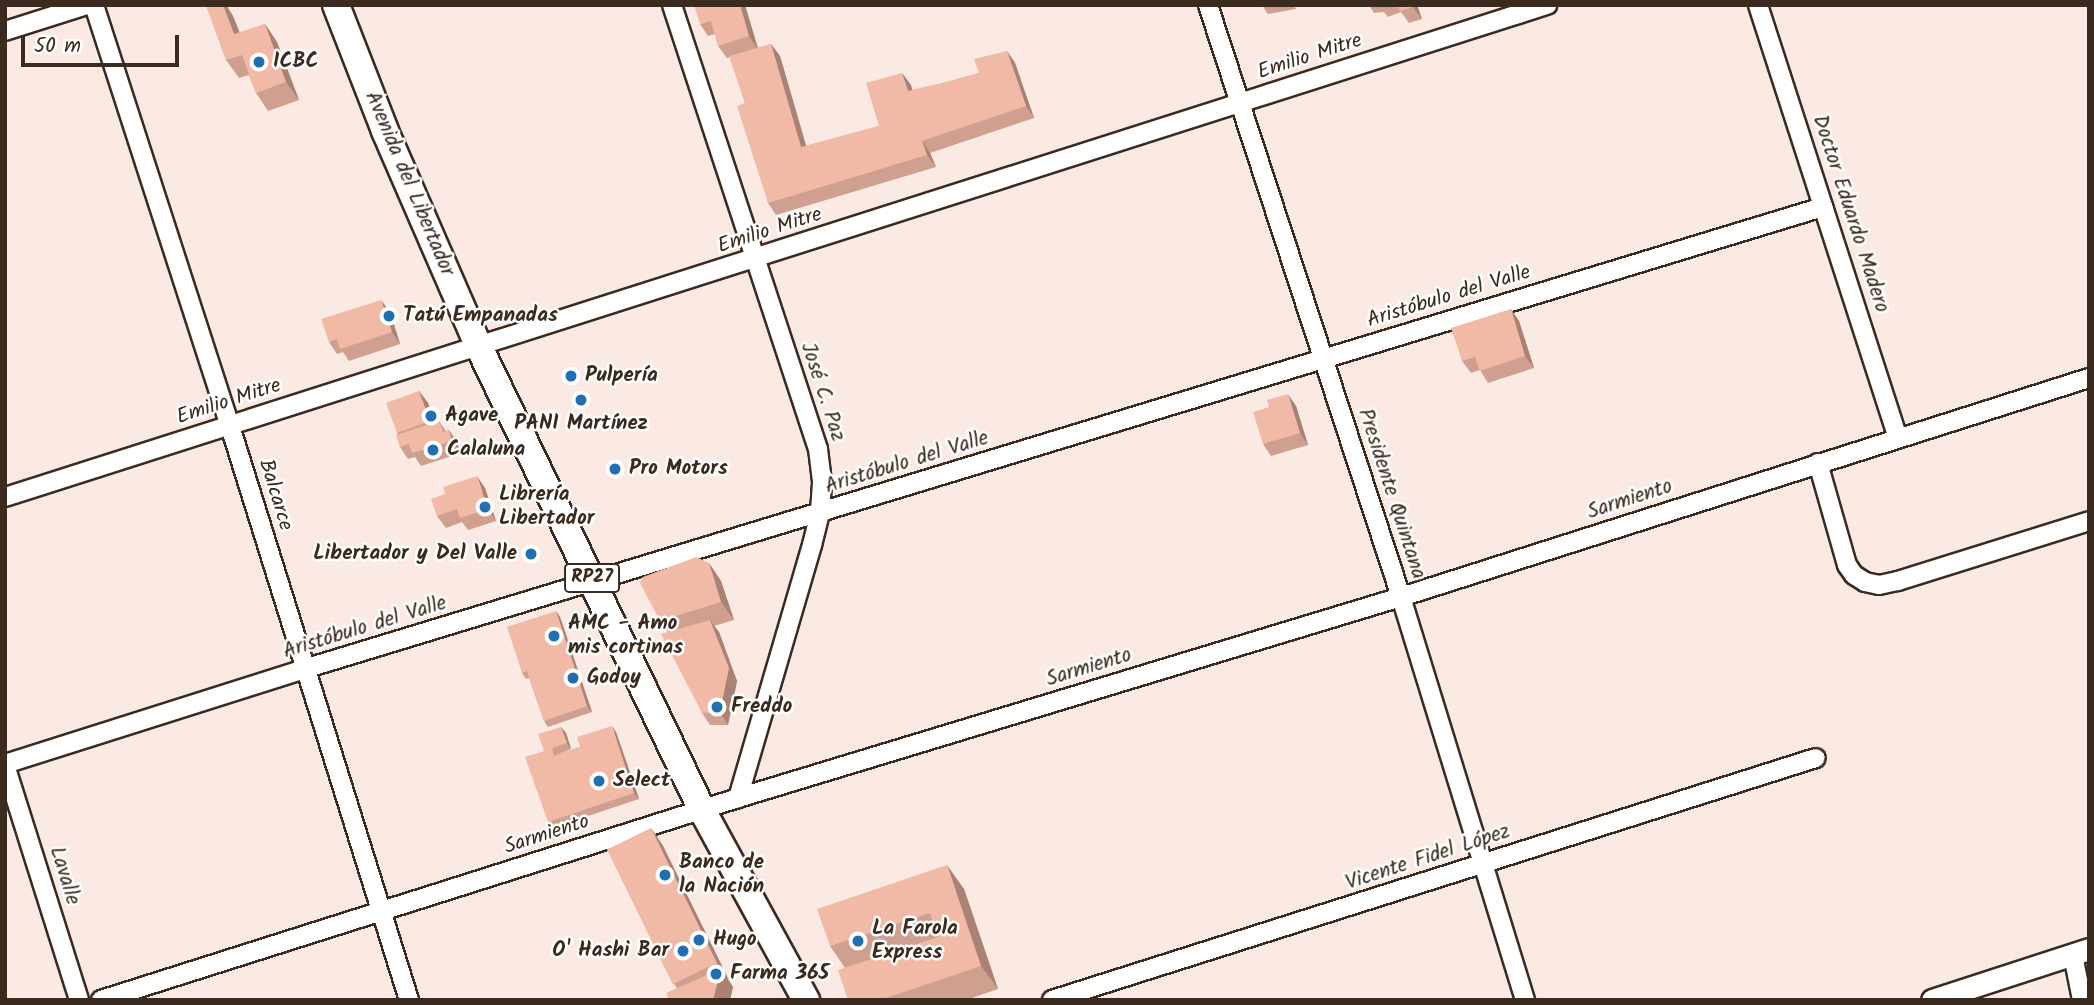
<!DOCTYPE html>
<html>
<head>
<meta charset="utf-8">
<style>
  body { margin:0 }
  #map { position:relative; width:2094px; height:1005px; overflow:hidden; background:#fbeae4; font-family:Kalam,sans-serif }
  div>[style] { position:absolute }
  .roads { filter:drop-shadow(2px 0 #3b2a1e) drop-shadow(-2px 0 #3b2a1e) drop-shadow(0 2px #3b2a1e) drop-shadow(0 -2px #3b2a1e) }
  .minor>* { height:18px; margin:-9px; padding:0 9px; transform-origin:9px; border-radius:9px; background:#fff }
  .tertiary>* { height:21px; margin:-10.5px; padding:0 10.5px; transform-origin:10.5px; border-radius:10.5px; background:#fff }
  .primary>* { height:26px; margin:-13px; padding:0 13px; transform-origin:13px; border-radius:13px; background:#fff }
  .wall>* { inset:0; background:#cfa08f }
  .shaded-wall>* { inset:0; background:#a98274 }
  .building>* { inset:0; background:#f1baa6; transform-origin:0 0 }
  .dots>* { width:19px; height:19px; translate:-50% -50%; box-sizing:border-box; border:4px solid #fff; border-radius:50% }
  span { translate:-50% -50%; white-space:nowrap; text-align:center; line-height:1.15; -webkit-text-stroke:5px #fff; paint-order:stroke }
  .shield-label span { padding:2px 5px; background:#fff; border:2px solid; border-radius:5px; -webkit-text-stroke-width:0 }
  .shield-label { font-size:19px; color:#3b2a1e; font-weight:700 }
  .street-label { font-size:21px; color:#3b2a1e }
  .poi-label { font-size:21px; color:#3b2a1e; font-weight:700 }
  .left { translate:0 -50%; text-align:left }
  .right { translate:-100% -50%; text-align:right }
  .frame { position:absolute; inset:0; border:7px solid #3b2a1e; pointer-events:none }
  .scale { position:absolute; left:21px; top:35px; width:158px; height:32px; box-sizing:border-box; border:4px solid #3b2a1e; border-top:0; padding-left:9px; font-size:21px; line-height:24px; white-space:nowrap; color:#3b2a1e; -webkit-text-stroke:5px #fff; paint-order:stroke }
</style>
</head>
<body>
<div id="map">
  <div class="roads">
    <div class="minor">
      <div style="left:94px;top:5px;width:442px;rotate:72.1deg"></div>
      <div style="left:230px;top:426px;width:601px;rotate:72.68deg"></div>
      <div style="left:672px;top:5px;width:467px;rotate:71.8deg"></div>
      <div style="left:818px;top:449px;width:34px;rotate:83deg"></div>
      <div style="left:822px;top:483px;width:30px;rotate:94deg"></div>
      <div style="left:820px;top:513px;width:33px;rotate:104deg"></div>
      <div style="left:812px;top:545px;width:264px;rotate:106.3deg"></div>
      <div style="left:1208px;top:5px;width:623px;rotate:71.94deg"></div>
      <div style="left:1401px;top:597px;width:422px;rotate:72.9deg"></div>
      <div style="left:1758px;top:5px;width:455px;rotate:72.1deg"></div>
      <div style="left:5px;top:31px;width:86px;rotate:-17.6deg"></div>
      <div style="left:1818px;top:463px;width:106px;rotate:74.1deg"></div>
      <div style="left:1847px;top:565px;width:12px;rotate:55deg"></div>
      <div style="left:1854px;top:575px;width:13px;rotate:32deg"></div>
      <div style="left:1865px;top:582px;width:14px;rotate:12deg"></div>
      <div style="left:1879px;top:585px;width:19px;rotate:-12deg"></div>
      <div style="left:1898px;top:581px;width:200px;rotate:-17.4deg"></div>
      <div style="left:5px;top:497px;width:1619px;rotate:-17.7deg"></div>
      <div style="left:5px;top:764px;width:314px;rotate:-17.6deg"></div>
      <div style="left:304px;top:669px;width:1588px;rotate:-16.92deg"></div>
      <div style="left:5px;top:765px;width:246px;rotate:72.5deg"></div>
      <div style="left:2073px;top:955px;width:46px;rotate:78.7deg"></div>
      <div style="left:101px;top:1000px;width:668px;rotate:-17.59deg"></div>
      <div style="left:738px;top:798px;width:693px;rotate:-16.87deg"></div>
      <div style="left:1401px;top:597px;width:722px;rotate:-17.66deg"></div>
      <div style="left:1052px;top:1000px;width:801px;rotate:-17.58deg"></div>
    </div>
    <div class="tertiary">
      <div style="left:1932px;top:1000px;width:165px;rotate:-18deg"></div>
    </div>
    <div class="primary">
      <div style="left:336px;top:5px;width:135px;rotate:68.7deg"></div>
      <div style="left:385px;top:131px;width:236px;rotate:66.5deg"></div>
      <div style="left:479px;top:347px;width:514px;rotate:64.28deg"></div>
      <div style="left:702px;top:810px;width:217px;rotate:61.3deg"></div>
    </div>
  </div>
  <div class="wall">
    <div style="clip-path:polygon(206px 5px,226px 5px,233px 16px,240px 33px,265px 24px,277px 42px,299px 100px,268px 111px,256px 93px,249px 75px,239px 78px,226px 60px)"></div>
    <div style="clip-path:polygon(745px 5px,758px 48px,771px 44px,780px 56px,806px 146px,879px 126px,902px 73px,911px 85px,912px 90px,943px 83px,979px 73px,1007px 51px,1015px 63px,1034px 118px,930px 153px,936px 167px,776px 215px,768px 203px,745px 103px,730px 57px,727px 58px,718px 46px,715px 34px,708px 36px,700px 24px)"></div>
    <div style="clip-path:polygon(1262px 5px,1294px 5px,1296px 9px,1268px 14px)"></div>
    <div style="clip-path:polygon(1369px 5px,1417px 5px,1422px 19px,1409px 23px,1401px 12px,1388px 17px,1384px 12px,1374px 13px)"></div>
    <div style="clip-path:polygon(1511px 309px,1519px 321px,1534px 368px,1488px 383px,1480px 370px,1471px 373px,1462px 361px)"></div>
    <div style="clip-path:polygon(390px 312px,400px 344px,349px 361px,343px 352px,337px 354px,329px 342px)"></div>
    <div style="clip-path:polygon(419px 391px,428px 403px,435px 423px,439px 421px,446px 431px,449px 430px,457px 443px,461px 453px,421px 466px,415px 457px,408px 459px,400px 447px,397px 433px)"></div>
    <div style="clip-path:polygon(1296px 406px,1308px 445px,1271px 456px,1263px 444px,1269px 407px)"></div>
    <div style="clip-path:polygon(485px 488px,496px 521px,468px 530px,462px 522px,446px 528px,437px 516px)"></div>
    <div style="clip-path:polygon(709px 563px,721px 581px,734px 620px,714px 626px,719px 632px,737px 681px,728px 725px,710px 725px,702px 713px,668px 632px,660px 621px)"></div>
    <div style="clip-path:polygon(556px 611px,560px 617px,592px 712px,548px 727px,544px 721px,529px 678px,526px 679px,522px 673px)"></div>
    <div style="clip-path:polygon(561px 727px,566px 733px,571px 749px,556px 755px,580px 747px,616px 732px,639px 799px,552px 828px,548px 822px,544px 751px)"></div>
    <div style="clip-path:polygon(651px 828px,663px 846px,729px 981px,733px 987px,730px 1000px,669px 1000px,677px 988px,672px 981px)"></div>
    <div style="clip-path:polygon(964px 889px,998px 989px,966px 1000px,848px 1000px,845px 968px,830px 946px)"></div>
  </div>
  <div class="shaded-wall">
    <div style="clip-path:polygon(223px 5px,226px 5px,233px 16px,247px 52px,234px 34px)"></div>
    <div style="clip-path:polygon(740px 5px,745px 5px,758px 49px,749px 36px)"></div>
    <div style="clip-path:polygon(1413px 5px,1417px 5px,1422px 19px,1413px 7px)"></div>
    <div style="clip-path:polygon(265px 24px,277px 42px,299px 100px,286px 82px)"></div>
    <div style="clip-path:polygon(771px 44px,780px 56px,810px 159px,801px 147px)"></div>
    <div style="clip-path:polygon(1007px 51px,1015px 63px,1034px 118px,1026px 106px)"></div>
    <div style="clip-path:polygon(902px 73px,911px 85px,916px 103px,908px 91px)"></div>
    <div style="clip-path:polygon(922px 141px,930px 153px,936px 167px,927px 155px)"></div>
    <div style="clip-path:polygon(381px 300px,390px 312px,400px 344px,392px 332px)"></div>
    <div style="clip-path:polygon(1511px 309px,1519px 321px,1534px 368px,1525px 356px)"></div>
    <div style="clip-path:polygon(419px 391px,428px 403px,439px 433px,430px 421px)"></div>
    <div style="clip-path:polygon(1288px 394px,1296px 406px,1308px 445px,1300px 433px)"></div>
    <div style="clip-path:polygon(449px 430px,457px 443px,461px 453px,452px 441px)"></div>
    <div style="clip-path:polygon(477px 476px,485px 488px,496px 521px,488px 509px)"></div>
    <div style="clip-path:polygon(709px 563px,721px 581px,734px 620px,721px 602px)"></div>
    <div style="clip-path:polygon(556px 611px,560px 617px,592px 712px,587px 706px)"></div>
    <div style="clip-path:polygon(710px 620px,719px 632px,737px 681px,728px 725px,720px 712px)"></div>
    <div style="clip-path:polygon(612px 726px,616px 732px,639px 799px,634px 793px)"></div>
    <div style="clip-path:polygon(561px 727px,566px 733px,571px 749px,567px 743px)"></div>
    <div style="clip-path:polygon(651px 828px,663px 846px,729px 980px,717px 963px)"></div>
    <div style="clip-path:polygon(947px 865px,964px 889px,998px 989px,981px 966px)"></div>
    <div style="clip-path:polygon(721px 969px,733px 987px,730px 1000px,713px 1000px)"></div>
  </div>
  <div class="building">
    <div style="clip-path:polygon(206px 5px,223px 5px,234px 34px,265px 24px,286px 82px,256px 93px,242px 55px,226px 60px)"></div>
    <div style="clip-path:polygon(694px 5px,740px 5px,749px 36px,718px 46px,711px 21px,700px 24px)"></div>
    <div style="clip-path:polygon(1398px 5px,1413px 5px,1413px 7px,1400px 11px)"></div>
    <div style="clip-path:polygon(771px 44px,801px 147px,879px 126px,866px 83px,902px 73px,908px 91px,943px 83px,979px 73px,974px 59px,1007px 51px,1026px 106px,922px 141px,927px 155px,768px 203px,737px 106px,745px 103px,729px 56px)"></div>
    <div style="clip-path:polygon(381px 300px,392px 332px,340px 349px,337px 339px,329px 342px,321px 319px)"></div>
    <div style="clip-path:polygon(1511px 309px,1525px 356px,1480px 371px,1475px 357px,1462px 361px,1451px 328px)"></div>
    <div style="left:419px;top:391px;width:32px;height:35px;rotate:70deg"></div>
    <div style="clip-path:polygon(1288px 394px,1300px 433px,1263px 444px,1253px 412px,1269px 407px,1267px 400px)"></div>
    <div style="clip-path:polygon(439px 421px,443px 432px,449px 430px,452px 441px,412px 453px,409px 444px,400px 447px,396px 435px)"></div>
    <div style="clip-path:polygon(477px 476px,488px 509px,460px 518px,457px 509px,437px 516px,431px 499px,445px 494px,443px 487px)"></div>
    <div style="clip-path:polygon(696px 557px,709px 563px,721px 602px,660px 621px,640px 583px,643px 577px)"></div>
    <div style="clip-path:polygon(556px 611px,587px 706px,544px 721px,527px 671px,522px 673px,507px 627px)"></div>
    <div style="clip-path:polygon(710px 620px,729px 668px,720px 712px,702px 713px,661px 634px)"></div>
    <div style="clip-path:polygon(612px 726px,634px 793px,548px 822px,525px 757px,544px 751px,538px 734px,561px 727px,567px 743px,552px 748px,554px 756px,580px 747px,577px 737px)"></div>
    <div style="left:651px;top:828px;width:150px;height:49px;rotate:64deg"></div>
    <div style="clip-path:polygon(947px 865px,981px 966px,880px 1000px,848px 1000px,838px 970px,938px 937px,930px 913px,830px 946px,817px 909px)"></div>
    <div style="clip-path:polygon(721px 969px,713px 1000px,669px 1000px,666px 993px)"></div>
  </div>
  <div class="dots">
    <div style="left:259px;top:62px;background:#1f6fb2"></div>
    <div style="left:389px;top:316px;background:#1f6fb2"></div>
    <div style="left:571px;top:376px;background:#1f6fb2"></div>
    <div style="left:581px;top:400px;background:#1f6fb2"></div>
    <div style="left:431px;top:416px;background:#1f6fb2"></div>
    <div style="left:433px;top:450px;background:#1f6fb2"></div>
    <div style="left:615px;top:469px;background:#1f6fb2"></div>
    <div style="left:485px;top:507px;background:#1f6fb2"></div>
    <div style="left:531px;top:554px;background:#1f6fb2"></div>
    <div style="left:554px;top:636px;background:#1f6fb2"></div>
    <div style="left:573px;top:678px;background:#1f6fb2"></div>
    <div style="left:717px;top:707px;background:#1f6fb2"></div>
    <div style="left:599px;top:781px;background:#1f6fb2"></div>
    <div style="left:665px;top:875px;background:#1f6fb2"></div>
    <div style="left:699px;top:940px;background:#1f6fb2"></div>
    <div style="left:858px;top:941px;background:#1f6fb2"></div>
    <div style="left:683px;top:951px;background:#1f6fb2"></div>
    <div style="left:716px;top:974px;background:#1f6fb2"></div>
  </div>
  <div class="shield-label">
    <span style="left:592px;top:578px">RP27</span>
  </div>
  <div class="street-label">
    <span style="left:1310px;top:57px;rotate:-18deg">Emilio Mitre</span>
    <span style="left:409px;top:184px;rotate:67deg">Avenida del Libertador</span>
    <span style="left:1850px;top:214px;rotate:72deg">Doctor Eduardo Madero</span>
    <span style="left:770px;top:231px;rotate:-18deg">Emilio Mitre</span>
    <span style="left:1449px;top:297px;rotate:-17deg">Aristóbulo del Valle</span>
    <span style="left:822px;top:392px;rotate:72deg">José C. Paz</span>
    <span style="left:229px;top:402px;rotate:-18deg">Emilio Mitre</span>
    <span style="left:907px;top:463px;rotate:-17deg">Aristóbulo del Valle</span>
    <span style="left:1391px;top:494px;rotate:72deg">Presidente Quintana</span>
    <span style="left:275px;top:495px;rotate:73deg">Balcarce</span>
    <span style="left:1630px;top:500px;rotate:-18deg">Sarmiento</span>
    <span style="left:365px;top:628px;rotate:-17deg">Aristóbulo del Valle</span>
    <span style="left:1089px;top:668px;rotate:-17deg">Sarmiento</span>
    <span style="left:547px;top:835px;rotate:-18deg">Sarmiento</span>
    <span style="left:1428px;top:858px;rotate:-18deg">Vicente Fidel López</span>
    <span style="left:64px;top:876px;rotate:73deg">Lavalle</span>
  </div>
  <div class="poi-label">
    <span class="left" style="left:273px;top:62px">ICBC</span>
    <span class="left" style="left:403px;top:316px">Tatú Empanadas</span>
    <span class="left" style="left:585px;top:376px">Pulpería</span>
    <span class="left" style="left:445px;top:416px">Agave</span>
    <span style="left:581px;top:424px">PANI Martínez</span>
    <span class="left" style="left:447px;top:450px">Calaluna</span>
    <span class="left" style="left:629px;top:469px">Pro Motors</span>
    <span class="left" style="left:499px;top:507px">Librería<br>Libertador</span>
    <span class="right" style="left:517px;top:554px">Libertador y Del Valle</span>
    <span class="left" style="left:568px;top:636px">AMC - Amo<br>mis cortinas</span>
    <span class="left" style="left:587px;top:678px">Godoy</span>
    <span class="left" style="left:731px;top:707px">Freddo</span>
    <span class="left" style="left:613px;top:781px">Select</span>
    <span class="left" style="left:679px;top:875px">Banco de<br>la Nación</span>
    <span class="left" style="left:872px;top:941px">La Farola<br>Express</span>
    <span class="left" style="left:713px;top:940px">Hugo</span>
    <span class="right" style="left:669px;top:951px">O' Hashi Bar</span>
    <span class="left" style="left:730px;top:974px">Farma 365</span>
  </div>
  <div class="frame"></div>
  <div class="scale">50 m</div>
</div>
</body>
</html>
